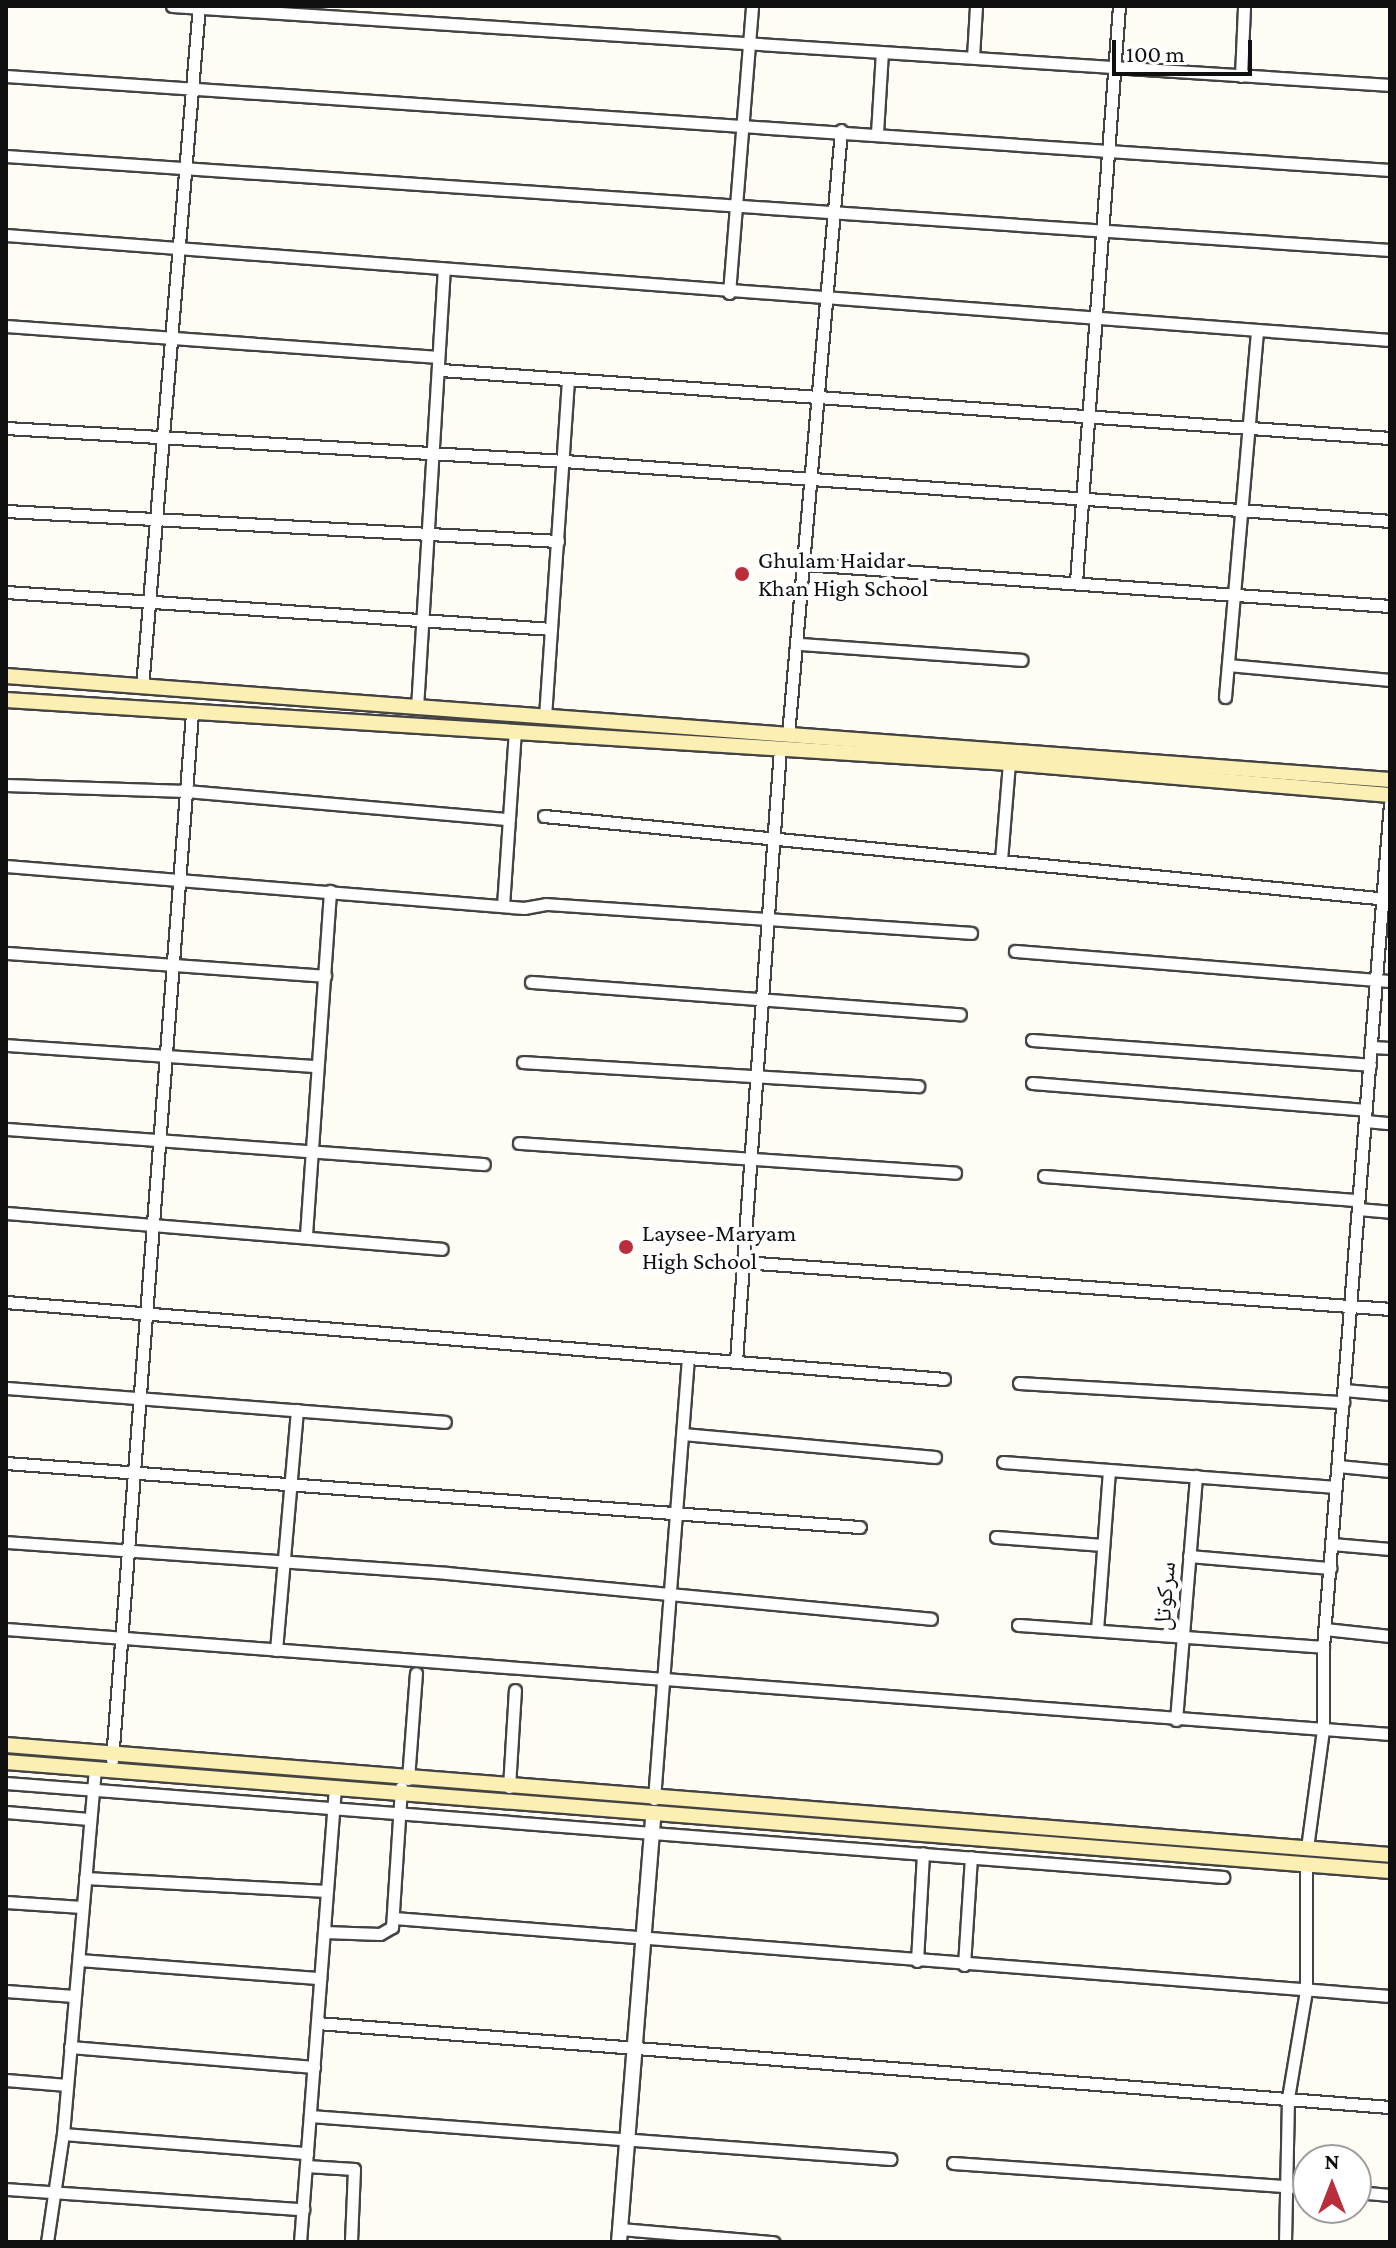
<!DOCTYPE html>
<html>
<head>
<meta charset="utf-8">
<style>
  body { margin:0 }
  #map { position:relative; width:1396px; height:2248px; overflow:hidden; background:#fefcf4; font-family:"Crimson Pro","Noto Naskh Arabic",serif }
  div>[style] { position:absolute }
  .roads { filter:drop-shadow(2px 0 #434343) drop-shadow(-2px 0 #434343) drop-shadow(0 2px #434343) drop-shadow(0 -2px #434343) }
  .minor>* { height:11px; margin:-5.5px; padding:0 5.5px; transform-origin:5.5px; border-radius:5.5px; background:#fff }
  .tertiary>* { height:14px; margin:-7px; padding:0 7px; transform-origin:7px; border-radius:7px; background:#fff }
  .secondary>* { height:14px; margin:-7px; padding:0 7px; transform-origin:7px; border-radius:7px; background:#fbefb3 }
  .dots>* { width:22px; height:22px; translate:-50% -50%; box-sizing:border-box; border:4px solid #fff; border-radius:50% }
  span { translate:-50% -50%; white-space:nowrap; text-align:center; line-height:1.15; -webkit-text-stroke:8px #fff; paint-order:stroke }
  .poi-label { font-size:24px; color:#101010 }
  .left { translate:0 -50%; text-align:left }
  .street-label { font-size:24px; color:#101010 }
  .frame { position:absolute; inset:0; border:8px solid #101010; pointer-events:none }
  .north { position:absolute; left:1292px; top:2144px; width:80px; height:80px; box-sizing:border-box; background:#fff; border:2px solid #9f9f9f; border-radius:50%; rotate:0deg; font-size:22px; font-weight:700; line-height:32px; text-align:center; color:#101010 }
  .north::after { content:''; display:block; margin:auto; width:28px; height:36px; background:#ba2e3c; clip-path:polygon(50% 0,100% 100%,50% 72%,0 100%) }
  .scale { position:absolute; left:1112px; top:40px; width:140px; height:36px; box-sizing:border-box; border:4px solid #101010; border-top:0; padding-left:10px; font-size:24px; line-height:28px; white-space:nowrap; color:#101010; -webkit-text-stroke:6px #fff; paint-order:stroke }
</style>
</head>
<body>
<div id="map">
  <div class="roads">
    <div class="minor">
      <div style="left:172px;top:6px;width:1221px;rotate:3.71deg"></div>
      <div style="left:973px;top:57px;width:51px;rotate:-86.6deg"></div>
      <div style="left:6px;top:76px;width:1387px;rotate:3.89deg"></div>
      <div style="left:1241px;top:76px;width:70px;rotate:-87.5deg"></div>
      <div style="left:877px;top:133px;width:81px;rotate:-86.5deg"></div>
      <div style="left:6px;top:156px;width:1387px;rotate:3.89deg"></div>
      <div style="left:6px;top:235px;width:1388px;rotate:4.34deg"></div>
      <div style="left:729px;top:293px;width:288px;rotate:-85.4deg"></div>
      <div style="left:6px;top:326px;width:430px;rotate:4.1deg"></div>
      <div style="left:441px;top:370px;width:951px;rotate:4.1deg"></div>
      <div style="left:6px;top:428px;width:559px;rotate:3.38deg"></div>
      <div style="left:564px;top:461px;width:828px;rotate:4.15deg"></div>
      <div style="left:6px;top:511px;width:553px;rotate:3.11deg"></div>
      <div style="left:804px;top:564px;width:588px;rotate:4.1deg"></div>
      <div style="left:1076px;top:582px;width:578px;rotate:-85.73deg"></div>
      <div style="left:6px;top:592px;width:546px;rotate:3.88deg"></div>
      <div style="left:799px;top:644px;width:223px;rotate:4.1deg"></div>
      <div style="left:1228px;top:665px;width:163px;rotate:5.3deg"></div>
      <div style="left:142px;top:687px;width:683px;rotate:-85.22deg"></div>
      <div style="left:1225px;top:697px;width:366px;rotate:-85deg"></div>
      <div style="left:417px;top:708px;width:440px;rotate:-86.5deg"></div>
      <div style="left:545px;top:717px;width:338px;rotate:-86.1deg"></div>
      <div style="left:788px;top:735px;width:607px;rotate:-84.99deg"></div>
      <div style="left:6px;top:785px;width:180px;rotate:1.9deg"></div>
      <div style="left:186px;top:791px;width:324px;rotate:5deg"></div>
      <div style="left:544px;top:816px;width:847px;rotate:5.62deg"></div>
      <div style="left:1001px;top:860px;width:97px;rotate:-85.3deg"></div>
      <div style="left:6px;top:866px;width:520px;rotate:4.64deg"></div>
      <div style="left:524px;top:908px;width:22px;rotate:-10deg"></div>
      <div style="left:546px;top:904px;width:426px;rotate:3.9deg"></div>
      <div style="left:503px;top:906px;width:176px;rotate:-86.1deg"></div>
      <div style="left:1015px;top:951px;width:376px;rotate:4.6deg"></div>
      <div style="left:6px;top:953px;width:320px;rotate:4.1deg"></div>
      <div style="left:531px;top:982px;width:430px;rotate:4.3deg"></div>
      <div style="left:1032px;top:1040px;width:339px;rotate:4.2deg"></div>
      <div style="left:6px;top:1045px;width:310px;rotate:3.9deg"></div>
      <div style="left:1372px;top:1047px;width:18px;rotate:3deg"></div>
      <div style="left:523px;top:1062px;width:396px;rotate:3.5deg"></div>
      <div style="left:1032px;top:1083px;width:335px;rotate:4.6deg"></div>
      <div style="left:1365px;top:1121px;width:25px;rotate:5deg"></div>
      <div style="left:6px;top:1129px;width:479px;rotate:4.2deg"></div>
      <div style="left:519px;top:1143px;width:437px;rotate:3.9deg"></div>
      <div style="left:1044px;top:1176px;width:315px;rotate:4.4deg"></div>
      <div style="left:1358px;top:1209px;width:32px;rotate:5deg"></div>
      <div style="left:6px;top:1213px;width:437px;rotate:4.7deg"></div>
      <div style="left:306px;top:1235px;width:345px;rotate:-86deg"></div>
      <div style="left:743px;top:1262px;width:649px;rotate:4.15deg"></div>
      <div style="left:6px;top:1302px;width:941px;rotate:4.69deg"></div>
      <div style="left:736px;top:1361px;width:614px;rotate:-85.89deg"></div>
      <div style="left:1019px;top:1383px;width:325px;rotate:3.4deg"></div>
      <div style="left:6px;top:1388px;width:440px;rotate:4.4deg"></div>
      <div style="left:1344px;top:1390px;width:46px;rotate:5deg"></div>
      <div style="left:683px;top:1434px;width:253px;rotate:5.2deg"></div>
      <div style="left:1003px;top:1462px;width:334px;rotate:4.3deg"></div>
      <div style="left:6px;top:1463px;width:856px;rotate:4.29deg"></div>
      <div style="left:1338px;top:1466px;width:52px;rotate:5.5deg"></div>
      <div style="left:996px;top:1537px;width:107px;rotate:4.3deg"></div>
      <div style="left:6px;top:1542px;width:442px;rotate:4deg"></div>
      <div style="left:447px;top:1573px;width:486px;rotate:5.4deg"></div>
      <div style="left:1332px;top:1544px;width:58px;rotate:4.9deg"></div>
      <div style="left:1189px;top:1556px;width:142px;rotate:4.9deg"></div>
      <div style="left:1018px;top:1625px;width:306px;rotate:4.1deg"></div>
      <div style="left:6px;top:1629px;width:1388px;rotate:4.34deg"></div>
      <div style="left:1325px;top:1629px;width:65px;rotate:6.1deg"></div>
      <div style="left:1097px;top:1630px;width:160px;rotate:-85.7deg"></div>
      <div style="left:276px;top:1650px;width:241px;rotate:-85deg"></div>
      <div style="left:1176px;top:1720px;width:245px;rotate:-85.3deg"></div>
      <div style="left:112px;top:1760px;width:1051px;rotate:-85.63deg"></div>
      <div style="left:408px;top:1779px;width:106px;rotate:-85.7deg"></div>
      <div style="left:6px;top:1783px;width:1221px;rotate:4.42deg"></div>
      <div style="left:509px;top:1787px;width:97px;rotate:-86.5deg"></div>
      <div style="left:654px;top:1799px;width:441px;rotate:-85.6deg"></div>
      <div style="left:6px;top:1812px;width:83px;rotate:4.8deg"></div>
      <div style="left:1307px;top:1848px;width:119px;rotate:-82.3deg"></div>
      <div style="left:1323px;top:1730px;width:83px;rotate:-90deg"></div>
      <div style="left:1323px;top:1647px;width:846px;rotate:-85.46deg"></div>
      <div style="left:85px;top:1878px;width:242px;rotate:3.1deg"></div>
      <div style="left:6px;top:1902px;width:76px;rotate:3.8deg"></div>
      <div style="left:394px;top:1918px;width:999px;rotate:4.48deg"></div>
      <div style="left:324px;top:1932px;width:56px;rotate:2deg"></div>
      <div style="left:380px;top:1934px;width:14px;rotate:-30deg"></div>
      <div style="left:392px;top:1927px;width:140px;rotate:-86.3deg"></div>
      <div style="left:79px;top:1960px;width:242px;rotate:4.3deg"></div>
      <div style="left:917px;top:1961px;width:108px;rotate:-86.8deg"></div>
      <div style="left:964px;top:1965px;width:108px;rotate:-86.3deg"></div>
      <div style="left:6px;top:1991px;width:68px;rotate:4.2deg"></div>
      <div style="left:317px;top:2023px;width:1076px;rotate:4.48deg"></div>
      <div style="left:70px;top:2047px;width:245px;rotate:4.7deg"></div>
      <div style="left:6px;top:2080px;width:61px;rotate:4.7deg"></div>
      <div style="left:310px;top:2116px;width:582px;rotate:4.24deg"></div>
      <div style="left:63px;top:2134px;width:245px;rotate:4.5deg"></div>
      <div style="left:953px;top:2163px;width:356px;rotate:4deg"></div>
      <div style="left:306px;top:2166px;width:48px;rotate:3.6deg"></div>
      <div style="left:354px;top:2169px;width:73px;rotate:92.4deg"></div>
      <div style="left:6px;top:2189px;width:298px;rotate:3.9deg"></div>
      <div style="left:1356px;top:2192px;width:34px;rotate:5deg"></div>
      <div style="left:620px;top:2229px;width:154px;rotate:4.9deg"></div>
      <div style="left:47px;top:2242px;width:109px;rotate:-81.6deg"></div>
      <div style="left:63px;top:2134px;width:366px;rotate:-85deg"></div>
      <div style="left:300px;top:2242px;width:454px;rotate:-85.6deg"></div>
      <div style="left:1285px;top:2242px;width:144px;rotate:-88.8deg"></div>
      <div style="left:1288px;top:2098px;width:109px;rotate:-80.5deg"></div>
      <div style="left:1306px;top:1991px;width:126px;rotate:-90deg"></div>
    </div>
    <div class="tertiary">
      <div style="left:619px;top:2242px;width:427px;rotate:-85.4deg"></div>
    </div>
    <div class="secondary">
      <div style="left:6px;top:676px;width:1388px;rotate:4.3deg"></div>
      <div style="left:6px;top:700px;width:1005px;rotate:3.59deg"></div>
      <div style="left:1009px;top:763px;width:382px;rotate:4.8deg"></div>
      <div style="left:6px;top:1745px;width:1388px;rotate:4.54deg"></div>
      <div style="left:6px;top:1762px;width:1388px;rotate:4.5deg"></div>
    </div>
  </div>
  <div class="dots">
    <div style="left:742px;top:574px;background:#ba2e3c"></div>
    <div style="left:626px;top:1247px;background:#ba2e3c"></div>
  </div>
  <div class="poi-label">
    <span class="left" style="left:758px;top:574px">Ghulam Haidar<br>Khan High School</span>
    <span class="left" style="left:642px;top:1247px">Laysee-Maryam<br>High School</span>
  </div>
  <div class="street-label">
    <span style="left:1164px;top:1596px;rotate:-85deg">سرکوتل</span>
  </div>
  <div class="frame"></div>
  <div class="north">N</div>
  <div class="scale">100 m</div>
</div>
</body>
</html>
